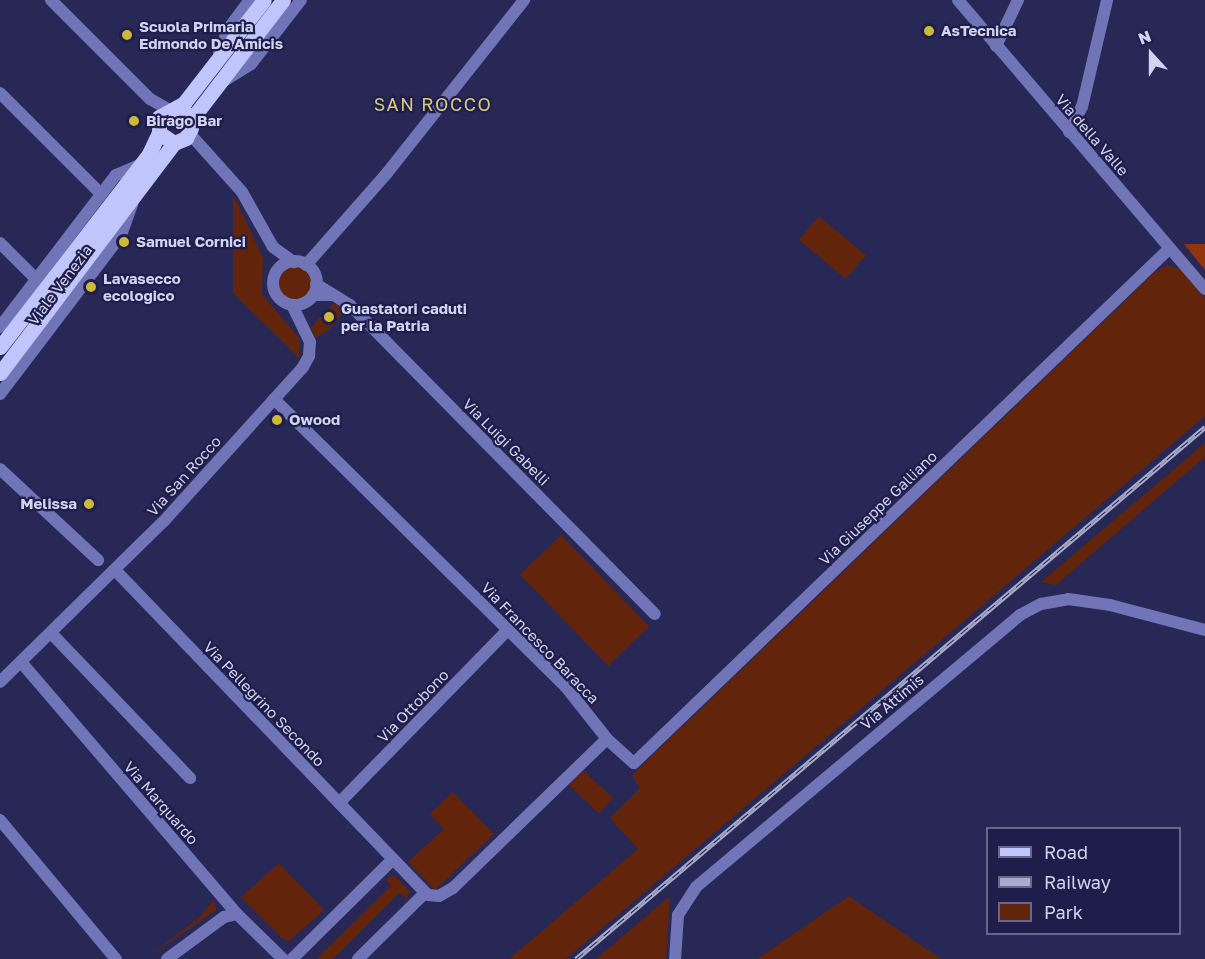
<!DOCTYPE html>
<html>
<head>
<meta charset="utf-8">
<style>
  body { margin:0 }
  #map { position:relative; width:1205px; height:959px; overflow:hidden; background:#282856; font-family:"Golos Text",sans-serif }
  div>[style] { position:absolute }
  .green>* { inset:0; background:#62240a; transform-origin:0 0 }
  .round { border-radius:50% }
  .forest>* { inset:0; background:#90350c }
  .minor>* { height:12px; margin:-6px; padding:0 6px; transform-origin:6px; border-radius:6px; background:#7175b8 }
  .tertiary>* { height:12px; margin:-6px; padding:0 6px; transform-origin:6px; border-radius:6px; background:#7175b8 }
  .tertiary>.ring { margin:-6px; padding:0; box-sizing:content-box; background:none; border:12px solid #7175b8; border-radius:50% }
  .primary>* { height:15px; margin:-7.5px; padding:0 7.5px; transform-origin:7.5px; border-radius:7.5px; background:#c0c5fc }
  .rail>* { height:5px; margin-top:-2.5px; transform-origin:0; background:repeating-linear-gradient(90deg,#1f1e4b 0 9px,#a9accd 0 18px); box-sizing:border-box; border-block:2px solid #a9accd }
  .dots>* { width:16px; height:16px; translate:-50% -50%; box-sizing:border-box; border:3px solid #1f1e4b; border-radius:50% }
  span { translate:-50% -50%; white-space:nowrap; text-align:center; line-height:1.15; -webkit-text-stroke:4.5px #1f1e4b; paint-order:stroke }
  .poi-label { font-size:15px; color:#d0d4f1; font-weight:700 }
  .left { translate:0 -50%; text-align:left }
  .right { translate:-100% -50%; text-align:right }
  .street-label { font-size:15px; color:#d0d4f1 }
  .quarter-label { font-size:18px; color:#d6ca7b; letter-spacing:1.5px }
  .legend { position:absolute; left:986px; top:827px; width:195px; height:108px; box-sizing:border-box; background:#1f1e4b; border:2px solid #66678d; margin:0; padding:8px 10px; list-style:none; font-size:18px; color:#d0d4f1 }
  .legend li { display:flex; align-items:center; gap:12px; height:30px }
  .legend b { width:30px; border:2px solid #66678d }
  .north { position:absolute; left:1121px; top:24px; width:60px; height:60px; -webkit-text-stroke:4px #1f1e4b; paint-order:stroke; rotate:339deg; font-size:16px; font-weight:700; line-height:24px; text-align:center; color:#d0d4f1 }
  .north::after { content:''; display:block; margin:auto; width:21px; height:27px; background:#d0d4f1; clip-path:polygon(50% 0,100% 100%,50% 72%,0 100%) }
</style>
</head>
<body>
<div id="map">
  <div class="green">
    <div style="clip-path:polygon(233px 194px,263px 258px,262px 294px,300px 339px,299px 358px,233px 293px)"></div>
    <div style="left:819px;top:216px;width:61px;height:31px;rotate:40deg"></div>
    <div class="round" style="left:276px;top:264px;width:38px;height:38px"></div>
    <div style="clip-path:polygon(1167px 265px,1180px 269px,1205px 299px,1205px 416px,566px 959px,509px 959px,638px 849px,610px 818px,640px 788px,632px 775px,1155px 272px)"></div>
    <div style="clip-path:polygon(344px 293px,351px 302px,330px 329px,315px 338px,311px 327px,333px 304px,337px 305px)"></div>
    <div style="clip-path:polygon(1205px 443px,1205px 457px,1056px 585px,1041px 582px)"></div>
    <div style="left:561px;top:535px;width:127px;height:57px;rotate:46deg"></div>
    <div style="left:583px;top:770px;width:41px;height:21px;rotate:43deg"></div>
    <div style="clip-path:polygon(453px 792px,494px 834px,435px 890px,408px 862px,444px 829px,430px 814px)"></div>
    <div style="clip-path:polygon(279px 863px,324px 910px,289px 941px,282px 938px,241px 897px)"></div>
    <div style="clip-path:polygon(395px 876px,410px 891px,406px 899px,399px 893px,333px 959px,316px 959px,391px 886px,386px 880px,388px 877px)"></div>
    <div style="clip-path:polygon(670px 896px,666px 959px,596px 959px)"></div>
    <div style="clip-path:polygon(849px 896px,941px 959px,757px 959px)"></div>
    <div style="clip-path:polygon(214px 899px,216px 910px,146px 959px,201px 916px)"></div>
  </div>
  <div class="forest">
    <div style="clip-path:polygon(1184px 244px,1205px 244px,1205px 270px)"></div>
  </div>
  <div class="minor">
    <div style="left:958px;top:0;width:380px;rotate:49.5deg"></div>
    <div style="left:996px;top:46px;width:51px;rotate:-64.4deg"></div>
    <div style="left:219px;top:53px;width:26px;rotate:-69deg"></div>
    <div style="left:228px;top:29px;width:36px;rotate:-53deg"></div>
    <div style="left:219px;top:84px;width:38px;rotate:-32deg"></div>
    <div style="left:251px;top:64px;width:81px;rotate:-52deg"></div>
    <div style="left:0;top:93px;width:143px;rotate:45deg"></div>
    <div style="left:1069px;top:132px;width:28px;rotate:-63deg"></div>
    <div style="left:1082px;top:107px;width:110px;rotate:-76.8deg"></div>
    <div style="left:0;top:243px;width:51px;rotate:45deg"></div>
    <div style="left:306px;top:265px;width:123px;rotate:-48.6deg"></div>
    <div style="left:387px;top:173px;width:221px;rotate:-51.6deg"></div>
    <div style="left:316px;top:284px;width:40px;rotate:32deg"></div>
    <div style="left:350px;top:305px;width:434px;rotate:45.4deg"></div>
    <div style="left:313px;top:295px;width:19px"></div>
    <div style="left:0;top:327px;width:191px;rotate:-52.7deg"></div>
    <div style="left:116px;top:175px;width:26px;rotate:-23deg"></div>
    <div style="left:0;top:394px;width:200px;rotate:-52.7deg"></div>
    <div style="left:121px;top:235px;width:33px;rotate:-70deg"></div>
    <div style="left:274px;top:399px;width:410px;rotate:44.6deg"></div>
    <div style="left:566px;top:687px;width:66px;rotate:51.7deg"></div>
    <div style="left:607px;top:739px;width:36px;rotate:42deg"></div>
    <div style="left:634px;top:763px;width:743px;rotate:-43.86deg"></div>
    <div style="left:0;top:469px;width:134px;rotate:42.9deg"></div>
    <div style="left:115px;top:570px;width:451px;rotate:46.1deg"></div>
    <div style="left:428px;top:895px;width:11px;rotate:5deg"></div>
    <div style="left:439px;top:896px;width:16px;rotate:-30deg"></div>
    <div style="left:453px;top:888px;width:214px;rotate:-44.1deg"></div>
    <div style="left:51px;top:633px;width:201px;rotate:46.2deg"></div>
    <div style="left:21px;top:662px;width:332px;rotate:49.4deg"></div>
    <div style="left:237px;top:914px;width:64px;rotate:44.4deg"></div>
    <div style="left:339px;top:803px;width:242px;rotate:-45.7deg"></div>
    <div style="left:0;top:820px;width:181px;rotate:50.2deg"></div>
    <div style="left:167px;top:959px;width:71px;rotate:-36.4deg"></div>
    <div style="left:224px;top:917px;width:13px;rotate:-13deg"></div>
    <div style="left:292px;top:959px;width:142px;rotate:-44.7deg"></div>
    <div style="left:358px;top:959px;width:94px;rotate:-44.6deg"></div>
  </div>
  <div class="tertiary">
    <div style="left:51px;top:0;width:140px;rotate:45deg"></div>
    <div style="left:150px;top:99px;width:21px;rotate:29deg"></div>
    <div style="left:190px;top:134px;width:78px;rotate:48.1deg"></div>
    <div style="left:242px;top:192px;width:63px;rotate:60.6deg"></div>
    <div style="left:273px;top:247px;width:26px;rotate:36deg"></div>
    <div class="ring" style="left:273px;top:261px;width:32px;height:32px"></div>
    <div style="left:0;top:682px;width:230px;rotate:-44.5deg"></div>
    <div style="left:164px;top:521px;width:207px;rotate:-47.9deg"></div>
    <div style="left:303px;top:367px;width:13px;rotate:-61deg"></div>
    <div style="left:309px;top:356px;width:14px;rotate:-86deg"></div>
    <div style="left:310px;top:342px;width:41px;rotate:-115.9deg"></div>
    <div style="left:675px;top:959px;width:44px;rotate:-86.1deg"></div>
    <div style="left:678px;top:915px;width:33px;rotate:-57deg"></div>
    <div style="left:696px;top:887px;width:423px;rotate:-40deg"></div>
    <div style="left:1020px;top:615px;width:24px;rotate:-28deg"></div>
    <div style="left:1041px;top:604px;width:27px;rotate:-10deg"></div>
    <div style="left:1068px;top:599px;width:42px;rotate:8.1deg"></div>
    <div style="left:1110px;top:605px;width:98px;rotate:14.7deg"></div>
  </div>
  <div class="primary">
    <div style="left:177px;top:108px;width:13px;rotate:32deg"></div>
    <div style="left:188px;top:115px;width:13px;rotate:77deg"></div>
    <div style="left:191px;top:128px;width:11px;rotate:117deg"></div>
    <div style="left:186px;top:138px;width:13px;rotate:157deg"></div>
    <div style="left:174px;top:143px;width:18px;rotate:-146deg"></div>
    <div style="left:159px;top:133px;width:16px;rotate:-90deg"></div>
    <div style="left:159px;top:117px;width:29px;rotate:-29deg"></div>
    <div style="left:184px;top:103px;width:130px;rotate:-52.2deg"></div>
    <div style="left:191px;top:120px;width:151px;rotate:-52.5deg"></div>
    <div style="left:0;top:347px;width:244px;rotate:-52.3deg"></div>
    <div style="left:149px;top:154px;width:23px;rotate:-65deg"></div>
    <div style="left:0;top:373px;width:288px;rotate:-52.9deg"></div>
  </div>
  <div class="rail">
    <div style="left:576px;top:959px;width:824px;rotate:-40.22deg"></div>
  </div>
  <div class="dots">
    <div style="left:929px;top:31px;background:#ccb938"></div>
    <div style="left:127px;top:35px;background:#ccb938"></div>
    <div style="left:134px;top:121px;background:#ccb938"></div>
    <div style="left:124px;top:242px;background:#ccb938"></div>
    <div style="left:91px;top:287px;background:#ccb938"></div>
    <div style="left:329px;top:317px;background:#ccb938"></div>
    <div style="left:277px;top:420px;background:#ccb938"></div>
    <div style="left:89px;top:504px;background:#ccb938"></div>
  </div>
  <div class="poi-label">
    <span class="left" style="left:139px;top:35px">Scuola Primaria<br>Edmondo De Amicis</span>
    <span class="left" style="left:941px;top:31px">AsTecnica</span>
    <span class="left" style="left:146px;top:121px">Birago Bar</span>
    <span class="left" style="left:136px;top:242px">Samuel Cornici</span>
    <span class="left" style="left:103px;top:287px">Lavasecco<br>ecologico</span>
    <span class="left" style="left:341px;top:317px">Guastatori caduti<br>per la Patria</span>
    <span class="left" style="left:289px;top:420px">Owood</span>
    <span class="right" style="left:77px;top:504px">Melissa</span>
  </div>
  <div class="street-label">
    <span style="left:1092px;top:135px;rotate:49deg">Via della Valle</span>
    <span style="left:60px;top:285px;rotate:-53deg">Viale Venezia</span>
    <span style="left:506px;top:442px;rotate:45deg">Via Luigi Gabelli</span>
    <span style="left:184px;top:476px;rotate:-48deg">Via San Rocco</span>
    <span style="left:878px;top:508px;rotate:-44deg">Via Giuseppe Galliano</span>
    <span style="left:540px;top:643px;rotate:46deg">Via Francesco Baracca</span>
    <span style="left:892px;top:702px;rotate:-40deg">Via Attimis</span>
    <span style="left:264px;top:704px;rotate:46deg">Via Pellegrino Secondo</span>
    <span style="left:413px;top:706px;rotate:-46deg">Via Ottobono</span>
    <span style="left:161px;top:803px;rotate:49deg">Via Marquardo</span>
  </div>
  <div class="quarter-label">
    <span style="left:433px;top:104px">SAN ROCCO</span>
  </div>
  <ul class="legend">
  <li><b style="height:8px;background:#c0c5fc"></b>Road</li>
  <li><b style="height:8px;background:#a9accd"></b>Railway</li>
  <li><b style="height:16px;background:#62240a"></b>Park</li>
  </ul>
  <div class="north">N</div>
</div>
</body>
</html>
